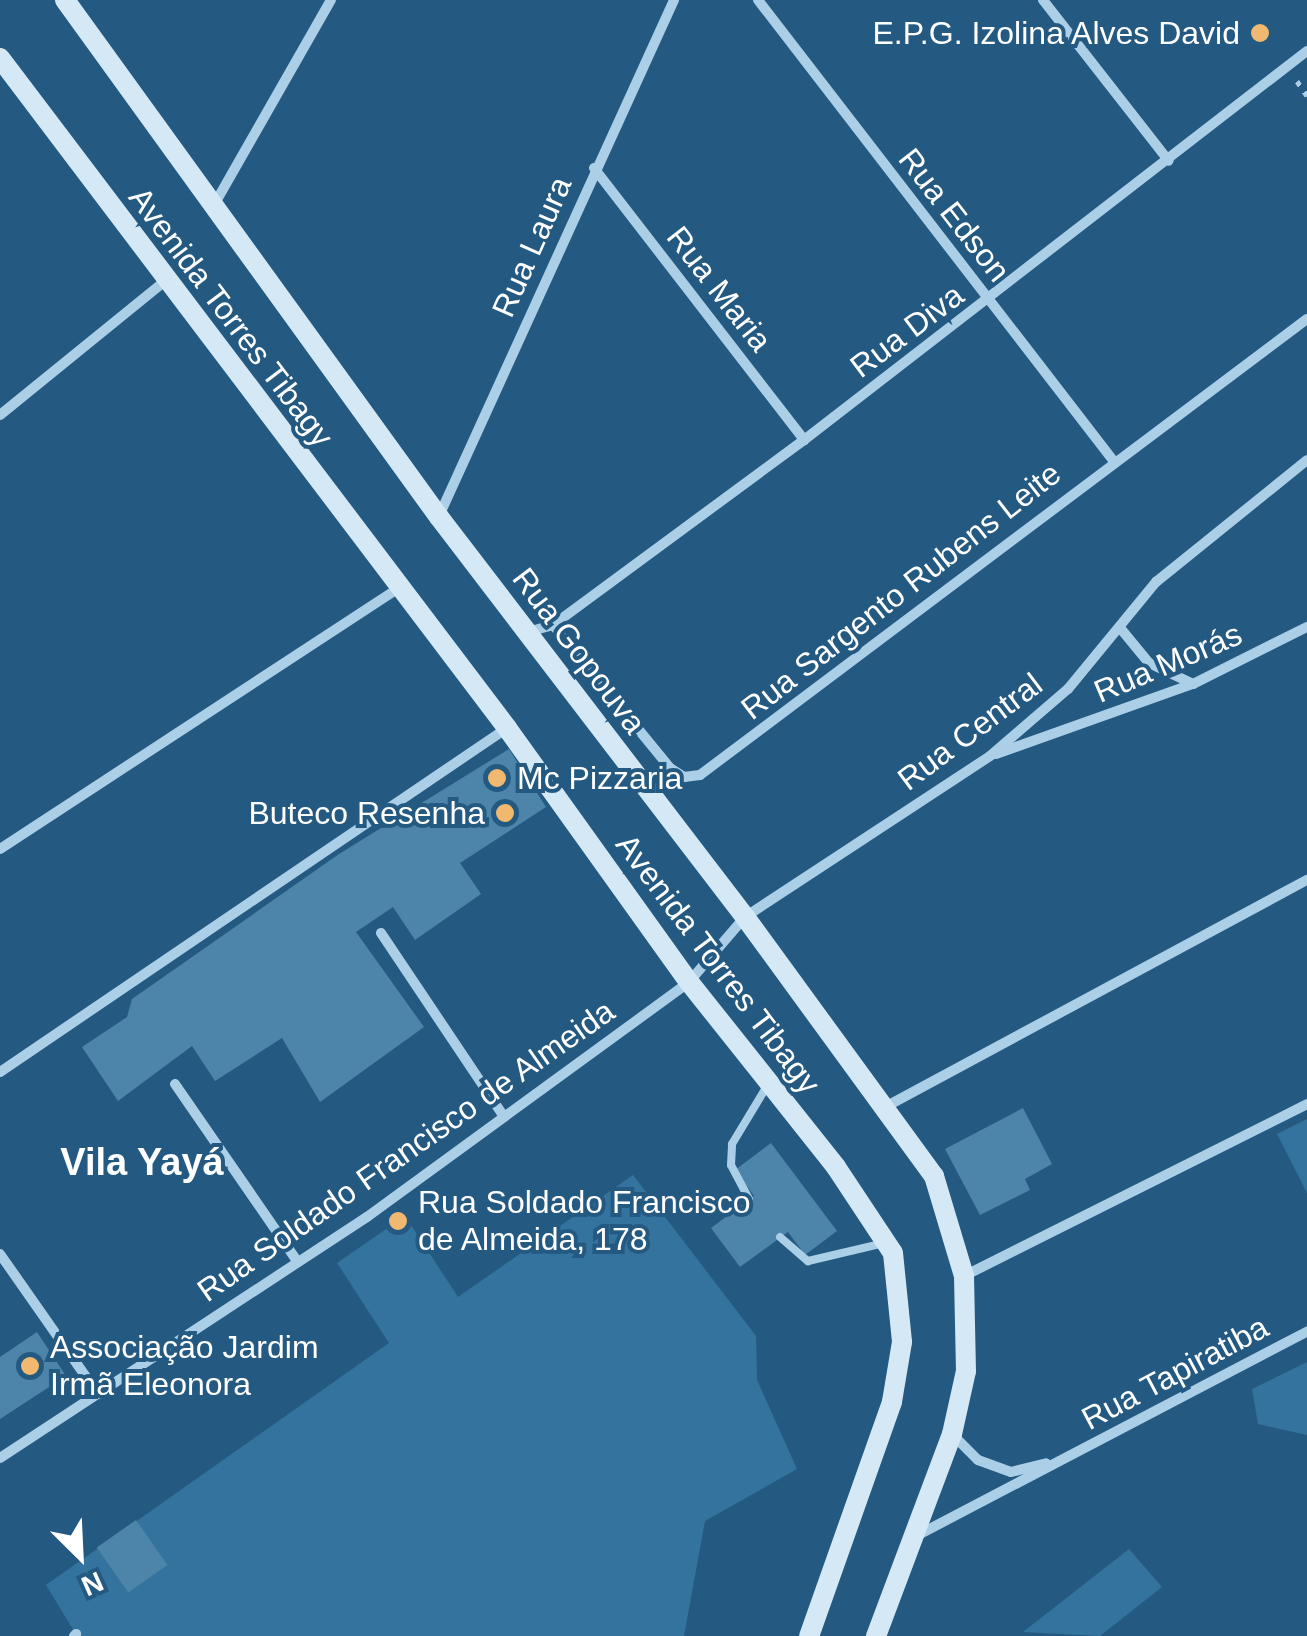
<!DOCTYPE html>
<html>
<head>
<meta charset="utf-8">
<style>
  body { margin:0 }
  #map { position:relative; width:1307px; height:1636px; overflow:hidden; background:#245a81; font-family:Arial,sans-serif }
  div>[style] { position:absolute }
  .green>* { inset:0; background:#34739d }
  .building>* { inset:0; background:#4c84aa; transform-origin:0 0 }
  .path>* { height:5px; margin-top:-2.5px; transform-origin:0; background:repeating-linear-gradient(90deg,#abcfe7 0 5px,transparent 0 13px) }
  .lane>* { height:8px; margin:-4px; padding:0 4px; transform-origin:4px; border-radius:4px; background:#abcfe7 }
  .street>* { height:10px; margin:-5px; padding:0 5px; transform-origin:5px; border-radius:5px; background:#abcfe7 }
  .secondary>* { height:20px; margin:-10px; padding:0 10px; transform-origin:10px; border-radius:10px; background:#d5e8f6 }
  .dots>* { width:28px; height:28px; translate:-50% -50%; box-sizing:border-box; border:5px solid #245a81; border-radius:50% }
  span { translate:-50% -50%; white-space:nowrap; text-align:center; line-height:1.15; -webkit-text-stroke:8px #245a81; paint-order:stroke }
  .poi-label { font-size:32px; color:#fff }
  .right { translate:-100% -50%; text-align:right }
  .left { translate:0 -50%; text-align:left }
  .street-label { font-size:32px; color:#fff }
  .quarter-label { font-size:38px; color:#fff; font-weight:700 }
  .north { position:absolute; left:30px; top:1506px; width:100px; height:100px; -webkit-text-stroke:8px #245a81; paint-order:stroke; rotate:156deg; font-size:28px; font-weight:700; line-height:40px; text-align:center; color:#fff }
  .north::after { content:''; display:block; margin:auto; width:35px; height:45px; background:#fff; clip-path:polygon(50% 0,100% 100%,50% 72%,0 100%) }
</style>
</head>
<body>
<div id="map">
  <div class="green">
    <div style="clip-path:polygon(1307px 1119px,1307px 1193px,1277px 1134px)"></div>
    <div style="clip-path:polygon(633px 1175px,756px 1336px,757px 1380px,797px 1469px,705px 1521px,684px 1636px,77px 1636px,46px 1585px,389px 1343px,337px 1263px,405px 1216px,458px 1297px)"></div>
    <div style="clip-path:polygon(1307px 1362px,1307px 1435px,1258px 1424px,1252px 1389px)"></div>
    <div style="clip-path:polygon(1129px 1549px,1162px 1587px,1100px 1636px,1023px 1632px)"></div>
  </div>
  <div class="building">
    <div style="clip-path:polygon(509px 749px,546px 807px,460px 863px,481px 894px,415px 940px,393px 907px,356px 932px,424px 1027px,320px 1102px,282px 1038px,215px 1081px,192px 1046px,118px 1101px,82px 1047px,127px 1017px,132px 999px,339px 854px)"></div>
    <div style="clip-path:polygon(1023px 1108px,1052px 1164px,1025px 1179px,1030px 1190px,980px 1215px,945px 1149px)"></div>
    <div style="clip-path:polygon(771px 1143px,837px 1231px,805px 1255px,788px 1232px,740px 1267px,711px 1228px,754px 1196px,735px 1170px)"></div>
    <div style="clip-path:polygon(37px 1332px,66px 1376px,0 1419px,0 1357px)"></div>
    <div style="left:136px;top:1520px;width:55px;height:48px;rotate:55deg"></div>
  </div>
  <div class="path">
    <div style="left:1297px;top:81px;width:18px;rotate:56deg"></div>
  </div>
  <div class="lane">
    <div style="left:749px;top:1199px;width:38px;rotate:-118deg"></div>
    <div style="left:731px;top:1165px;width:21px;rotate:-87deg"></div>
    <div style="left:732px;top:1144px;width:68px;rotate:-58.9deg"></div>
    <div style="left:780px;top:1237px;width:37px;rotate:41deg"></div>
    <div style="left:808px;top:1261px;width:78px;rotate:-13.3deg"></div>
  </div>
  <div class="street">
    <div style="left:758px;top:0;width:580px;rotate:52.36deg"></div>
    <div style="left:1043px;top:0;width:204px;rotate:52deg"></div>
    <div style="left:594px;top:168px;width:344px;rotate:52.3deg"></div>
    <div style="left:214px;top:205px;width:236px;rotate:-60.3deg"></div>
    <div style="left:0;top:415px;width:214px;rotate:-39.1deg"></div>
    <div style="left:439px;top:516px;width:567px;rotate:-65.51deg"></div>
    <div style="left:553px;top:625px;width:185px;rotate:50.7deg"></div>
    <div style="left:670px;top:768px;width:17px;rotate:33deg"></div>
    <div style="left:684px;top:777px;width:16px;rotate:-7deg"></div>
    <div style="left:700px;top:775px;width:759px;rotate:-36.92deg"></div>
    <div style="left:1121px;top:629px;width:44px;rotate:50.5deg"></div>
    <div style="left:1149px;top:663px;width:49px;rotate:25.5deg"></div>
    <div style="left:528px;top:632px;width:26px;rotate:-16deg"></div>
    <div style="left:553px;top:625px;width:312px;rotate:-36.4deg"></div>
    <div style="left:804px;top:440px;width:636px;rotate:-37.72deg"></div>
    <div style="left:996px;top:754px;width:209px;rotate:-19.6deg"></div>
    <div style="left:1193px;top:684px;width:127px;rotate:-26.6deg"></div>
    <div style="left:0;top:849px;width:475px;rotate:-33.2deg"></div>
    <div style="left:381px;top:933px;width:219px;rotate:56.2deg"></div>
    <div style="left:0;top:1072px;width:613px;rotate:-34.16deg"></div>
    <div style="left:175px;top:1084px;width:216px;rotate:55.4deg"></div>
    <div style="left:887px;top:1106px;width:477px;rotate:-28.3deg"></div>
    <div style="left:0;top:1254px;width:171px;rotate:55deg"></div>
    <div style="left:964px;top:1276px;width:384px;rotate:-26.6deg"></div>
    <div style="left:952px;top:1434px;width:37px;rotate:45deg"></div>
    <div style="left:978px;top:1460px;width:35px;rotate:20deg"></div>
    <div style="left:1011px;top:1472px;width:36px;rotate:-14deg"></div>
    <div style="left:0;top:1458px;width:439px;rotate:-33.3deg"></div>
    <div style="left:367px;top:1217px;width:399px;rotate:-36.1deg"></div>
    <div style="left:689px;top:982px;width:86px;rotate:-49.3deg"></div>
    <div style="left:745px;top:917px;width:293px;rotate:-33.3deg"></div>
    <div style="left:990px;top:756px;width:103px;rotate:-40.7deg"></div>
    <div style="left:1068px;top:689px;width:139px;rotate:-50.6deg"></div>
    <div style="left:1156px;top:582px;width:194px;rotate:-38.9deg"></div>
    <div style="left:918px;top:1535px;width:439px;rotate:-27.6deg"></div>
    <div style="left:74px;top:1636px;width:3px;rotate:-45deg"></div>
  </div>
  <div class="secondary">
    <div style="left:65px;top:0;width:638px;rotate:54.12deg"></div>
    <div style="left:439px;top:517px;width:504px;rotate:52.58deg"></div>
    <div style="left:745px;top:917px;width:321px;rotate:53.9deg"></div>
    <div style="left:934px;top:1176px;width:104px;rotate:73.3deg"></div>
    <div style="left:964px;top:1276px;width:95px;rotate:88.8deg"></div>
    <div style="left:966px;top:1371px;width:65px;rotate:102.5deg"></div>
    <div style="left:952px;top:1434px;width:216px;rotate:110.6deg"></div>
    <div style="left:0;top:58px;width:840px;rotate:52.88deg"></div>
    <div style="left:507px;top:728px;width:312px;rotate:54.4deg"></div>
    <div style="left:689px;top:982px;width:236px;rotate:51.5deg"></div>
    <div style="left:836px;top:1167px;width:103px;rotate:56.5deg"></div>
    <div style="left:893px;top:1253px;width:89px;rotate:84.2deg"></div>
    <div style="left:902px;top:1342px;width:61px;rotate:99.5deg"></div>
    <div style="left:892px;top:1402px;width:248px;rotate:109.5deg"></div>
  </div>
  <div class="dots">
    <div style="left:1260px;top:33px;background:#f1b96f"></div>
    <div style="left:497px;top:778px;background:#f1b96f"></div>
    <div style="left:505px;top:813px;background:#f1b96f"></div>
    <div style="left:398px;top:1221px;background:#f1b96f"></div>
    <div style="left:30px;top:1366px;background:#f1b96f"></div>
  </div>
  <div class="poi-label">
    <span class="right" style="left:1240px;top:33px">E.P.G. Izolina Alves David</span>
    <span class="left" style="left:517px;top:778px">Mc Pizzaria</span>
    <span class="right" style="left:485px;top:813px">Buteco Resenha</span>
    <span class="left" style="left:418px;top:1221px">Rua Soldado Francisco<br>de Almeida, 178</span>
    <span class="left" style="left:50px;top:1366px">Associação Jardim<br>Irmã Eleonora</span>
  </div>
  <div class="street-label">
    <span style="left:954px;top:215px;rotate:52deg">Rua Edson</span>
    <span style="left:532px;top:247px;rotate:-66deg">Rua Laura</span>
    <span style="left:719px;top:289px;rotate:52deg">Rua Maria</span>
    <span style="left:231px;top:317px;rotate:53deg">Avenida Torres Tibagy</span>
    <span style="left:907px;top:331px;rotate:-37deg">Rua Diva</span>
    <span style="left:901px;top:591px;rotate:-38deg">Rua Sargento Rubens Leite</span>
    <span style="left:579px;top:651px;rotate:53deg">Rua Gopouva</span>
    <span style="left:1168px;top:663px;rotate:-23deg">Rua Morás</span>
    <span style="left:970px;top:732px;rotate:-37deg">Rua Central</span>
    <span style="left:718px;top:964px;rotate:53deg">Avenida Torres Tibagy</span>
    <span style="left:406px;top:1151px;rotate:-35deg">Rua Soldado Francisco de Almeida</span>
    <span style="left:1175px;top:1373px;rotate:-28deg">Rua Tapiratiba</span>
  </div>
  <div class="quarter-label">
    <span style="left:142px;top:1163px">Vila Yayá</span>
  </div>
  <div class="north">N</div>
</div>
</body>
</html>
